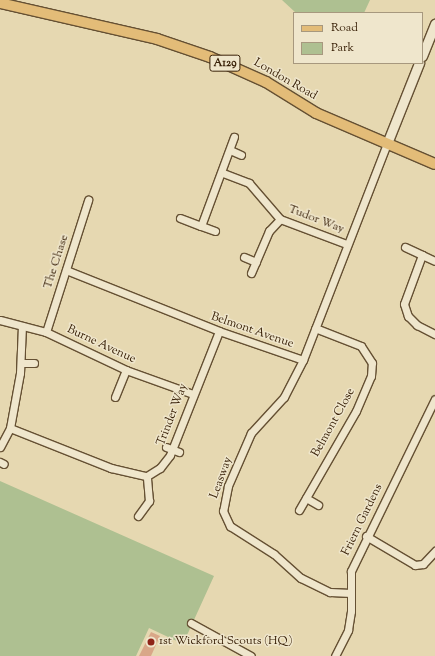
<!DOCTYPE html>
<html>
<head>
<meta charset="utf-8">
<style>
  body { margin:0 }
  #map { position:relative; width:435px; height:656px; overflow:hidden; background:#e6d8b1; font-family:"Sorts Mill Goudy",serif }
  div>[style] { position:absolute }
  .green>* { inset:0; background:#aec091 }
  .building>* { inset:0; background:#d9a788 }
  .roads { filter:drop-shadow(1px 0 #655033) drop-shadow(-1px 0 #655033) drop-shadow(0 1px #655033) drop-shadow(0 -1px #655033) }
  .street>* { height:7px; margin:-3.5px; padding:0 3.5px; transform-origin:3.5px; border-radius:3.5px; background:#efe6cc }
  .secondary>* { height:9px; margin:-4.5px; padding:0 4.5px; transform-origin:4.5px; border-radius:4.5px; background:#efe6cc }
  .primary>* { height:10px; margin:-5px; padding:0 5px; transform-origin:5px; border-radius:5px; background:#e3bc78 }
  .dots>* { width:11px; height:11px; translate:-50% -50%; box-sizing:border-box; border:2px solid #efe6cc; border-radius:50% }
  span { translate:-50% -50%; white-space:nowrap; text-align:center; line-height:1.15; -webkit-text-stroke:3px #efe6cc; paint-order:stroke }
  .shield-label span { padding:1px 3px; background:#efe6cc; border:1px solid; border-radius:3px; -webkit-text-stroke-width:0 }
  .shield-label { font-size:11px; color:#3a2209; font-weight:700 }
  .street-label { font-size:12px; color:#3a2209 }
  .poi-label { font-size:12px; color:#3a2209 }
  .left { translate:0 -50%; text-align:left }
  .legend { position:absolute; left:293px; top:12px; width:130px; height:52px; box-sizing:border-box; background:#efe6cc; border:1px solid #a7987e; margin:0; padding:5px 7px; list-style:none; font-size:12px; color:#3a2209 }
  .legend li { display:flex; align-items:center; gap:8px; height:20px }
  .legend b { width:20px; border:1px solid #a7987e }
</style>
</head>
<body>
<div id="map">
  <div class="green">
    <div style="clip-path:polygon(282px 0,370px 0,364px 13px,296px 13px)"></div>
    <div style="clip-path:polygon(0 481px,214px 576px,183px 644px,149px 628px,136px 656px,0 656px)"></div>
  </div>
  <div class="building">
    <div style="clip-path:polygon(151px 632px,160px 636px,151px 656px,139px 656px)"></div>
  </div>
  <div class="roads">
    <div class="street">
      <div style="left:230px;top:150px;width:12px;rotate:24deg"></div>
      <div style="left:223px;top:173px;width:28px;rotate:21deg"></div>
      <div style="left:249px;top:183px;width:48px;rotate:49.3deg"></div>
      <div style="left:280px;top:219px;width:71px;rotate:20.7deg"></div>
      <div style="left:180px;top:218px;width:22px;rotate:21deg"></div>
      <div style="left:215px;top:231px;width:15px;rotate:-160deg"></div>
      <div style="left:201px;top:226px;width:95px;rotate:-69.7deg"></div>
      <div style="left:405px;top:247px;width:19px;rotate:25deg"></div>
      <div style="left:422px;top:255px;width:52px;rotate:110.2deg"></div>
      <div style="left:404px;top:304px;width:13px;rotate:72deg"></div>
      <div style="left:408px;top:316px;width:13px;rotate:45deg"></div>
      <div style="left:417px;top:325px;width:20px;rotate:27deg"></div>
      <div style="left:422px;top:255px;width:14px;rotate:25deg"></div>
      <div style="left:244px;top:257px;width:13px;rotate:23deg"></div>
      <div style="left:66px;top:270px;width:165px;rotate:21.7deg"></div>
      <div style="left:219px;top:331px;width:89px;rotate:19deg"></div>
      <div style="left:303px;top:360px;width:235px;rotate:-68.8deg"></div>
      <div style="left:251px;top:273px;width:46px;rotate:-66.8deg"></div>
      <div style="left:269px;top:231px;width:16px;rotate:-47deg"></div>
      <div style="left:0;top:320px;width:48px;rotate:14.6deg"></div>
      <div style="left:46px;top:332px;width:89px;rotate:25.4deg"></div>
      <div style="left:126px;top:370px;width:71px;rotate:19.7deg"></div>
      <div style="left:46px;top:332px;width:139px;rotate:-72.3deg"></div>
      <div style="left:303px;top:360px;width:42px;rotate:117.2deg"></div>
      <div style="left:284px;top:397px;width:49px;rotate:132.5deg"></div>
      <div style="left:251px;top:433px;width:58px;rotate:113.5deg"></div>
      <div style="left:228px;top:486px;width:25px;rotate:101deg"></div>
      <div style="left:223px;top:511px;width:17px;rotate:65deg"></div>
      <div style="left:230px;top:526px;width:52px;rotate:32.5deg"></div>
      <div style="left:274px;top:554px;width:36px;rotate:42deg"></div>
      <div style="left:301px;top:578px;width:32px;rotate:26deg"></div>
      <div style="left:330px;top:592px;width:21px;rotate:3deg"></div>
      <div style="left:21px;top:363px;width:13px"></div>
      <div style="left:115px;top:397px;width:29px;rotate:-68deg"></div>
      <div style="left:10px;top:428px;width:109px;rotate:21.6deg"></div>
      <div style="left:111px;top:468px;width:37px;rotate:13deg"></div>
      <div style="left:147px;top:476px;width:15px;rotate:-32deg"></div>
      <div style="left:160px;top:468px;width:16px;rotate:-52deg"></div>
      <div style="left:170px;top:455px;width:133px;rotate:-68.4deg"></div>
      <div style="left:0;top:447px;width:21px;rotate:-62deg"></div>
      <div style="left:10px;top:428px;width:56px;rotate:-79.7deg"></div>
      <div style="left:20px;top:373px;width:47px;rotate:-87.6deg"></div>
      <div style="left:166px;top:447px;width:14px;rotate:21deg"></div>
      <div style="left:0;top:462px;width:4px;rotate:27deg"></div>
      <div style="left:306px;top:498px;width:14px;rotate:30deg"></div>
      <div style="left:299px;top:510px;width:114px;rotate:-60.1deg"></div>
      <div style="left:356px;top:411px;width:38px;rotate:-67deg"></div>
      <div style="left:371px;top:376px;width:13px;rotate:-86deg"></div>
      <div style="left:372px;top:363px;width:20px;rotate:-123deg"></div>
      <div style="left:361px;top:346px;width:49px;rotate:-158.6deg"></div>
      <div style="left:138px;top:516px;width:19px;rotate:-54deg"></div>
      <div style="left:149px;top:501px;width:25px;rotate:-95deg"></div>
      <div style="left:366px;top:536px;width:57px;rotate:30.6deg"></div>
      <div style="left:415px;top:565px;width:8px;rotate:-7deg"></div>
      <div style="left:423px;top:564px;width:18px;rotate:-47deg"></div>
      <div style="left:191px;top:623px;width:68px;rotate:28.8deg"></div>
      <div style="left:335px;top:656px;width:29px;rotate:-63deg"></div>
      <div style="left:348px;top:630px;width:19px;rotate:-81deg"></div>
      <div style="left:351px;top:611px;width:40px;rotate:-90deg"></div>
      <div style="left:351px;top:571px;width:191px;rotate:-64deg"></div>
    </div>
    <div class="secondary">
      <div style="left:422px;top:56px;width:35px;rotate:-68deg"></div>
      <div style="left:388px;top:141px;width:84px;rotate:-68.3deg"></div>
    </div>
    <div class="primary">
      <div style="left:0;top:3px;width:161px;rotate:12.9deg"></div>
      <div style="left:157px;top:39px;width:56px;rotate:18.8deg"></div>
      <div style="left:210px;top:57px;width:61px;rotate:24.1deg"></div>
      <div style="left:266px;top:82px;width:59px;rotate:31.8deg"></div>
      <div style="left:316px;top:113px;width:129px;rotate:23.2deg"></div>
    </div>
  </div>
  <div class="dots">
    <div style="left:151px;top:642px;background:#8f2418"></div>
  </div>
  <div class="shield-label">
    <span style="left:225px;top:63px">A129</span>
  </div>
  <div class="street-label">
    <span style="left:285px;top:80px;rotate:30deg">London Road</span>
    <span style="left:316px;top:220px;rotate:21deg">Tudor Way</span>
    <span style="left:57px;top:262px;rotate:-72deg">The Chase</span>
    <span style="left:252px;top:331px;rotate:19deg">Belmont Avenue</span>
    <span style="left:101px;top:345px;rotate:25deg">Burne Avenue</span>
    <span style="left:173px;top:415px;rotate:-69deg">Trinder Way</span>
    <span style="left:334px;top:423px;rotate:-61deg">Belmont Close</span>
    <span style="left:222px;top:478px;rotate:-70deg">Leasway</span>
    <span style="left:363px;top:520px;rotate:-64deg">Friern Gardens</span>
  </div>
  <div class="poi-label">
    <span class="left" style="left:159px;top:642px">1st Wickford Scouts (HQ)</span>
  </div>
  <ul class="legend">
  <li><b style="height:5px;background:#e3bc78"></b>Road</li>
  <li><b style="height:11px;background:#aec091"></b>Park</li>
  </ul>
</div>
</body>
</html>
